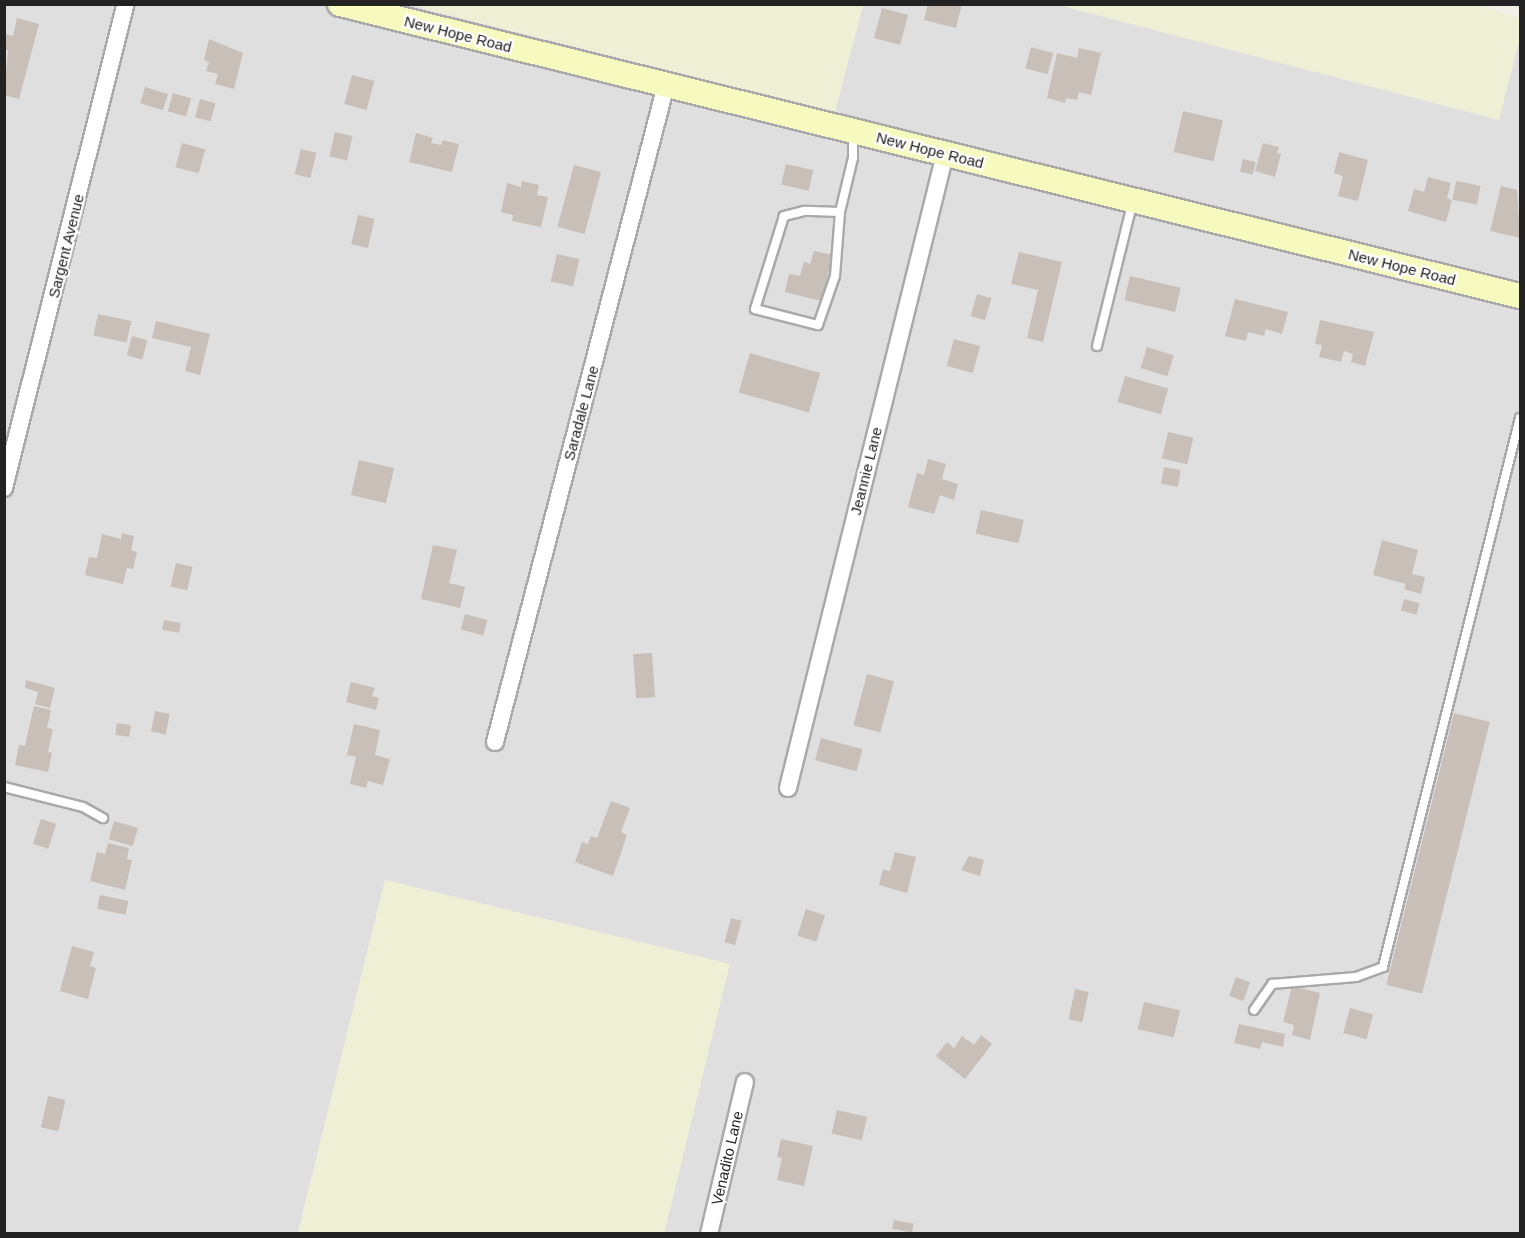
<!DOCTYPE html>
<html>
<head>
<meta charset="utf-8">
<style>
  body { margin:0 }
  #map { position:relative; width:1525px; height:1238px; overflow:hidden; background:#f2efe9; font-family:Helvetica,sans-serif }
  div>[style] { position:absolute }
  .residential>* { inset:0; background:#e0dfdf }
  .farmland>* { inset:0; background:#eef0d5 }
  .building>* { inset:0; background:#c7bfb8; transform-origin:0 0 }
  .roads { filter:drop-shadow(2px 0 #a9a9a9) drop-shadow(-2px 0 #a9a9a9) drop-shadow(0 2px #a9a9a9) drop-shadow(0 -2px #a9a9a9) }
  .service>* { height:8px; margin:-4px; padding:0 4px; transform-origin:4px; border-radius:4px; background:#fff }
  .minor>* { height:16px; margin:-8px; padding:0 8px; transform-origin:8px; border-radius:8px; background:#fff }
  .secondary>* { height:24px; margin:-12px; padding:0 12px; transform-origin:12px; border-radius:12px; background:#f7fabf }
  span { translate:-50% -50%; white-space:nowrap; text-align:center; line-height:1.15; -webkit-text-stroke:4.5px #fff; paint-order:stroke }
  .street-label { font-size:15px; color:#222 }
  .frame { position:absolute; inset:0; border:6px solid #222; pointer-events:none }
</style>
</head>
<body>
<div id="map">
  <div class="residential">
    <div style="clip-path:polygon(5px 5px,410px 5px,834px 112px,863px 5px,1059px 5px,1520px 33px,1520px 1233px,664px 1233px,729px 964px,385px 880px,298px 1233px,5px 1234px)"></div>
  </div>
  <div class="farmland">
    <div style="clip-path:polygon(410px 5px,863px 5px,835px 112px)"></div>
    <div style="clip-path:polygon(1058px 5px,1477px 5px,1520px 18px,1520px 38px,1499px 120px)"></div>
    <div style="clip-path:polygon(385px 880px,730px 964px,664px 1233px,298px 1233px)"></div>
  </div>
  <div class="building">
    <div style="clip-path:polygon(928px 4px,962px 4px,956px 28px,924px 20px)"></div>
    <div style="left:882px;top:8px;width:27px;height:31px;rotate:15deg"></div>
    <div style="clip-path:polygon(17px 18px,39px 24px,19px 99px,4px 95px,8px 50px,4px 50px,4px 40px,6px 34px,13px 36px)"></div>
    <div style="clip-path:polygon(209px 39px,243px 53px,234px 89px,215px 84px,218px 74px,206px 71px,209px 62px,204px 60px)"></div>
    <div style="left:1031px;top:47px;width:23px;height:22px;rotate:15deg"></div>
    <div style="clip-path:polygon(1079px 48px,1101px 53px,1091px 95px,1079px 92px,1077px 100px,1066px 98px,1065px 103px,1047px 98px,1057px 53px,1077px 58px)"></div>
    <div style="left:352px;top:75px;width:23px;height:30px;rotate:15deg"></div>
    <div style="left:145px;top:87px;width:24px;height:17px;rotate:17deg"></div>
    <div style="left:173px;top:93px;width:19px;height:19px;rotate:16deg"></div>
    <div style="left:200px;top:99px;width:16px;height:19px;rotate:15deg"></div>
    <div style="left:1183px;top:111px;width:41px;height:42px;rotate:13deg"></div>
    <div style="left:335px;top:132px;width:18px;height:25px;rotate:13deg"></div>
    <div style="clip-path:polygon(416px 133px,433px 138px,431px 143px,441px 145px,443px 140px,459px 144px,452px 172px,409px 162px)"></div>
    <div style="left:182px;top:143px;width:24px;height:25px;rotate:15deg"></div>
    <div style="clip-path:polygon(1263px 143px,1279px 147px,1277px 153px,1281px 154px,1275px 177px,1255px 171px)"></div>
    <div style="left:301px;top:149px;width:16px;height:26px;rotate:14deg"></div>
    <div style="clip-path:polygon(1339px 152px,1368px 160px,1358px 201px,1338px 196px,1343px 176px,1334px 173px)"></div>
    <div style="left:1243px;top:159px;width:13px;height:13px;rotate:13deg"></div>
    <div style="left:786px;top:164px;width:28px;height:21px;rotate:13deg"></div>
    <div style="left:574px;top:165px;width:28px;height:64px;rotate:15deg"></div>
    <div style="clip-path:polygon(1428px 177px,1451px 183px,1447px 198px,1452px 200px,1446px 222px,1408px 211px,1414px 189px,1424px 192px)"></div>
    <div style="clip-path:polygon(522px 181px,539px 185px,537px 195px,548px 197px,541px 227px,512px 221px,513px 215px,501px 212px,507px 183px,521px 187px)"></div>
    <div style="left:1456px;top:181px;width:25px;height:19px;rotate:11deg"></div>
    <div style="clip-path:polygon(1501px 186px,1517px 190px,1520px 238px,1490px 231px)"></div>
    <div style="left:358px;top:215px;width:17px;height:30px;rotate:13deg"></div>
    <div style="clip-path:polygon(814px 251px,833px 255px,821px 301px,785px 292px,789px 274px,800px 276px,804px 262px,810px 264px)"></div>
    <div style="clip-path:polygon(1019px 252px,1062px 262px,1043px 342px,1027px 338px,1038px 290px,1011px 284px)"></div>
    <div style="left:557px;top:254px;width:23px;height:28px;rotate:13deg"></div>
    <div style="left:1130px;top:276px;width:52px;height:25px;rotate:13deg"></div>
    <div style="left:977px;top:294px;width:15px;height:23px;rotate:16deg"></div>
    <div style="clip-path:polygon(1235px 299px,1288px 312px,1282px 334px,1266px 329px,1264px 336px,1248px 332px,1246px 341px,1225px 336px)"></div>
    <div style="left:98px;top:314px;width:34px;height:22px;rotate:12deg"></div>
    <div style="clip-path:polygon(1320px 320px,1374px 332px,1365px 366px,1351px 362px,1353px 354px,1344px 351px,1341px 362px,1319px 357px,1322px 345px,1315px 344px)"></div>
    <div style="clip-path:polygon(156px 321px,210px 334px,200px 375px,185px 371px,191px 347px,152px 338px)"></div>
    <div style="left:132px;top:336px;width:16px;height:20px;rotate:15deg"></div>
    <div style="left:954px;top:339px;width:27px;height:28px;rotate:15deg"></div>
    <div style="left:1147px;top:347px;width:28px;height:22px;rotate:17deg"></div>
    <div style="left:750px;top:353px;width:73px;height:41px;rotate:16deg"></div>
    <div style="left:1125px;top:376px;width:45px;height:27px;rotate:16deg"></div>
    <div style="left:1168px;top:432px;width:26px;height:27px;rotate:13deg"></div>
    <div style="clip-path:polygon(928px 459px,946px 464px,942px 479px,958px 484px,954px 500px,940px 495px,934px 514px,908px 507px,917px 473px,924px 475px)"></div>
    <div style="left:359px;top:460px;width:36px;height:36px;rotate:13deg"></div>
    <div style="left:1164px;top:467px;width:17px;height:17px;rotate:10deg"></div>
    <div style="left:981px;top:510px;width:44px;height:24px;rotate:13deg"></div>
    <div style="clip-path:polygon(122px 533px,134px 536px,131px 550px,137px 552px,133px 569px,127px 568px,123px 584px,85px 575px,89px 557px,97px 558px,102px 534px,121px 539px)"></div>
    <div style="clip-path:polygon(1382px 540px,1418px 550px,1412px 574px,1425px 577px,1421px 594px,1404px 589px,1406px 584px,1373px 575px)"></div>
    <div style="clip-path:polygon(433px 545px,457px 550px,449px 583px,465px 587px,460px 608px,421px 599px)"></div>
    <div style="left:176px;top:563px;width:17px;height:24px;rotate:13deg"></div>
    <div style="left:1404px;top:599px;width:16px;height:12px;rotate:15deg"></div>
    <div style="left:465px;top:614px;width:23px;height:16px;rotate:15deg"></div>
    <div style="left:164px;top:620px;width:17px;height:10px;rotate:10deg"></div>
    <div style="left:652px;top:653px;width:44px;height:19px;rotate:86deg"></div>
    <div style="left:867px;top:674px;width:28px;height:53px;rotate:15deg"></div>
    <div style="clip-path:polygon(26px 680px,55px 688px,50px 708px,35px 704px,38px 692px,25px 688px)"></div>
    <div style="clip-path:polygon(351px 682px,375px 688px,372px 696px,379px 698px,376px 710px,346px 702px)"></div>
    <div style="clip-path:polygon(34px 706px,51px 710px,47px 728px,53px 729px,48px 752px,52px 753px,48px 772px,15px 765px,19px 745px,25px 746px)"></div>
    <div style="left:155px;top:711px;width:15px;height:21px;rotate:11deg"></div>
    <div style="left:1454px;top:713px;width:37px;height:280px;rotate:14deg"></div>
    <div style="left:117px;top:723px;width:14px;height:12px;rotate:8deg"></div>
    <div style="clip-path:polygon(354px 724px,380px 730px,375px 755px,390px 759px,383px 785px,368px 781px,366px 788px,350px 784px,356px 757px,347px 755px)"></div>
    <div style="left:821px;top:738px;width:43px;height:23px;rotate:15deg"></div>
    <div style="clip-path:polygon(611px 801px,630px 808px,621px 832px,627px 835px,613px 876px,575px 862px,582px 842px,588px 844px,591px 836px,597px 838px)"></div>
    <div style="left:41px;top:819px;width:16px;height:26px;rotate:18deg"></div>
    <div style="left:114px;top:821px;width:25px;height:19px;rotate:16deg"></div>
    <div style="clip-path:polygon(108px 843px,129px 848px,127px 859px,132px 860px,125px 890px,90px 881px,97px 852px,105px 854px)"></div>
    <div style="clip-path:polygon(895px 852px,916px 857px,907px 893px,879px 885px,883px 869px,890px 871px)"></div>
    <div style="clip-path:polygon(969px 856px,984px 860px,980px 876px,961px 870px)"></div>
    <div style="left:100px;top:895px;width:29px;height:14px;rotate:12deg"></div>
    <div style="left:806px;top:909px;width:20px;height:28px;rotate:18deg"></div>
    <div style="left:731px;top:918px;width:11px;height:25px;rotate:15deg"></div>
    <div style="clip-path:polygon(72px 946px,94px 952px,90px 966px,96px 968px,88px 999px,60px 991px)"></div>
    <div style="left:1236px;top:977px;width:15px;height:20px;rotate:20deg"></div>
    <div style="clip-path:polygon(1292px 986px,1320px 993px,1310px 1040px,1292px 1035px,1294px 1025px,1283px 1022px)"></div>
    <div style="left:1075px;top:989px;width:14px;height:31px;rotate:12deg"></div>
    <div style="left:1144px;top:1002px;width:37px;height:28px;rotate:13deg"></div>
    <div style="left:1350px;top:1008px;width:24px;height:26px;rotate:15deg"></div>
    <div style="clip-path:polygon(1239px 1024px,1285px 1034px,1283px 1047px,1262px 1042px,1260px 1049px,1234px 1043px)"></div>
    <div style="clip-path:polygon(981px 1035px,992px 1044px,965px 1079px,936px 1056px,947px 1042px,954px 1048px,962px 1036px,974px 1045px)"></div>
    <div style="left:48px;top:1096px;width:18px;height:32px;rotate:13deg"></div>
    <div style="left:837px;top:1110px;width:31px;height:24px;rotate:13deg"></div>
    <div style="clip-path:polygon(781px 1139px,813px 1146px,804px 1186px,777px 1180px,782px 1158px,777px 1157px)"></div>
    <div style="left:894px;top:1220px;width:20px;height:9px;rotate:11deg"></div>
  </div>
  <div class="roads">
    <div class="service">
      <div style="left:840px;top:212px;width:36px;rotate:-178deg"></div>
      <div style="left:804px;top:211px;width:21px;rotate:166deg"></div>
      <div style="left:784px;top:216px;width:97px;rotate:107.3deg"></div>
      <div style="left:755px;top:309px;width:65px;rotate:14.3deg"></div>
      <div style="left:818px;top:325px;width:52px;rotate:-70.9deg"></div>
      <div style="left:835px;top:276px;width:64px;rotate:-85.5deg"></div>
      <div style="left:840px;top:212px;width:56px;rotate:-76.5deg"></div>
      <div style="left:853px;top:158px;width:23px;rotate:-90deg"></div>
      <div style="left:1097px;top:346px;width:149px;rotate:-76.1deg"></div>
      <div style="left:4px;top:787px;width:81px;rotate:14.2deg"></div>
      <div style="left:83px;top:807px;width:23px;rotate:29deg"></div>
      <div style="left:1254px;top:1010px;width:32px;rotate:-55deg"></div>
      <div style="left:1272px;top:984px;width:84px;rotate:-4.8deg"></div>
      <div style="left:1356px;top:977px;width:29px;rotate:-20deg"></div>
      <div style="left:1383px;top:967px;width:566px;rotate:-75.99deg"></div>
    </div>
    <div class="minor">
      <div style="left:4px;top:488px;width:499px;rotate:-75.9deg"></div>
      <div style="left:495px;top:742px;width:679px;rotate:-75.41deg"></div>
      <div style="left:788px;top:788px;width:653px;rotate:-76.09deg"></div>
      <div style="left:709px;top:1234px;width:156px;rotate:-76.7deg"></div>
    </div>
    <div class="secondary">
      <div style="left:340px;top:4px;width:1216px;rotate:13.9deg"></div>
    </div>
  </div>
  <div class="street-label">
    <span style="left:458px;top:34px;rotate:14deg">New Hope Road</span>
    <span style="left:930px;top:150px;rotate:14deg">New Hope Road</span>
    <span style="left:66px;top:246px;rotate:-76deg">Sargent Avenue</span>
    <span style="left:1402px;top:267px;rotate:14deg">New Hope Road</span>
    <span style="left:581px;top:413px;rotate:-75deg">Saradale Lane</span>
    <span style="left:866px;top:471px;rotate:-76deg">Jeannie Lane</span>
    <span style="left:727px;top:1158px;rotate:-77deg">Venadito Lane</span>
  </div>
  <div class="frame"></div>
</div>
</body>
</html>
